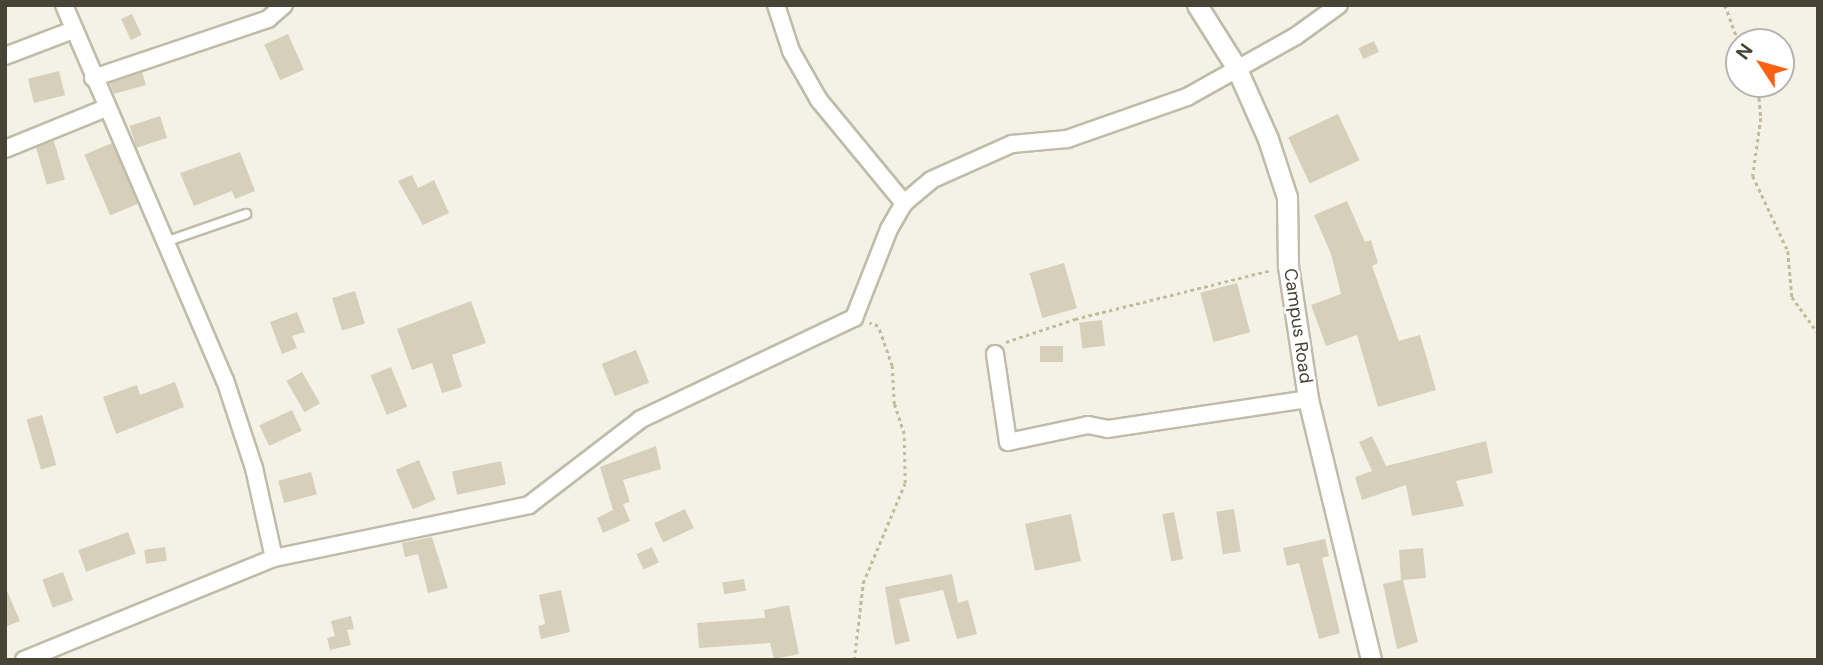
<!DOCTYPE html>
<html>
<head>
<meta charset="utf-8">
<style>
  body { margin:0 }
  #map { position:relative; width:1823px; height:665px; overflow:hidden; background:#f4f2e6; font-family:"DM Sans",sans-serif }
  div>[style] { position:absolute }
  .building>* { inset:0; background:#d6d0bb; transform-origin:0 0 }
  .path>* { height:2.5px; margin-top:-1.25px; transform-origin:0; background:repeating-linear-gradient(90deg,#c2bb99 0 3.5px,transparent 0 7px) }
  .roads { filter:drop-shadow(2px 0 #bfbca8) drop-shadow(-2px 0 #bfbca8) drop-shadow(0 2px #bfbca8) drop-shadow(0 -2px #bfbca8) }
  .service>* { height:8px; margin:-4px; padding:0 4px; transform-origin:4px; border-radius:4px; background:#fff }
  .minor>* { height:16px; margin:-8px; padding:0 8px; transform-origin:8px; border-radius:8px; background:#fff }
  .tertiary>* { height:19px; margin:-9.5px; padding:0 9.5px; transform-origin:9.5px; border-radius:9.5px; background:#fff }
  span { translate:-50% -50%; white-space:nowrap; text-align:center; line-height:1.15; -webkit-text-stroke:5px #fff; paint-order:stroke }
  .street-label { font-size:18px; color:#474335 }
  .frame { position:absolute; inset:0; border:7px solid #474335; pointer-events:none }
  .north { position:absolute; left:1725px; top:28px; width:70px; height:70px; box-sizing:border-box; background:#fff; border:2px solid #b5b4ae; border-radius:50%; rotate:306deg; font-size:19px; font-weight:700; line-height:28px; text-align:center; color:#474335 }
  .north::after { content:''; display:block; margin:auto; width:24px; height:32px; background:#ff6011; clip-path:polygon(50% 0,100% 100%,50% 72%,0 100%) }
</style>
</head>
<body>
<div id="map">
  <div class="building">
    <div style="left:132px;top:14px;width:23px;height:12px;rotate:65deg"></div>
    <div style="left:288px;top:34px;width:39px;height:26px;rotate:66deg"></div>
    <div style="left:1374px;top:41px;width:12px;height:17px;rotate:66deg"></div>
    <div style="left:59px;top:71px;width:25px;height:32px;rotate:76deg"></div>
    <div style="clip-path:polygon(142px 72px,146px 85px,114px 94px,110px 83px)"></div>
    <div style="left:1338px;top:114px;width:51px;height:55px;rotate:65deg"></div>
    <div style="left:160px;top:116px;width:23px;height:32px;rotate:72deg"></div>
    <div style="left:54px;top:141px;width:40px;height:19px;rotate:74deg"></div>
    <div style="left:112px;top:143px;width:66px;height:30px;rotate:67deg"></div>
    <div style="clip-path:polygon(240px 152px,255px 191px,235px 199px,232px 191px,194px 206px,180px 173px)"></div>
    <div style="clip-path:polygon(412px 175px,418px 188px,434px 180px,449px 213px,423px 225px,398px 181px)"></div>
    <div style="clip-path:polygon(1347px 201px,1365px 242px,1371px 240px,1378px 263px,1372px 266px,1399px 341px,1420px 335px,1436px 390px,1378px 407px,1357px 335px,1326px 346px,1311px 305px,1341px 294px,1331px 254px,1314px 215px)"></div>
    <div style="left:1064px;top:263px;width:47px;height:36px;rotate:74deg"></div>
    <div style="left:1237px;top:283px;width:51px;height:38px;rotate:75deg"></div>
    <div style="left:355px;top:291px;width:34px;height:24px;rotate:73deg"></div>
    <div style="clip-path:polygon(471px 301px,486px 343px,452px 355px,462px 387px,442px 393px,432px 363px,412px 370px,397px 329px)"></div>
    <div style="clip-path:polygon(297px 312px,305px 332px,292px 336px,297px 348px,282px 354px,270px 322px)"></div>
    <div style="left:1102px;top:320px;width:26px;height:23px;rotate:83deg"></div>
    <div style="left:1040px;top:346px;width:23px;height:16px"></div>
    <div style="left:636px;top:350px;width:35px;height:37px;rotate:68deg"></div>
    <div style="left:391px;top:367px;width:43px;height:22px;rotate:68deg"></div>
    <div style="left:302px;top:372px;width:36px;height:18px;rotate:60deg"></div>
    <div style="clip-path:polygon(175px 382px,184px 407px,116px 434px,103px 397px,137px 385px,140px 395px)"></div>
    <div style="left:292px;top:410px;width:23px;height:36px;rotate:65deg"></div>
    <div style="left:42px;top:415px;width:52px;height:16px;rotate:74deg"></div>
    <div style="clip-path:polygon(1372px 436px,1386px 466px,1486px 441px,1493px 473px,1456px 481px,1464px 506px,1412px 516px,1406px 485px,1362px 500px,1355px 477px,1372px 471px,1359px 442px)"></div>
    <div style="clip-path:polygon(656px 446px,661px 469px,623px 480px,630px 502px,623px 504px,630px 521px,603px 533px,597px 518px,613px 510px,600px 467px)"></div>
    <div style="left:419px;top:460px;width:43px;height:25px;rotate:67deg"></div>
    <div style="left:501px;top:461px;width:24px;height:50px;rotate:78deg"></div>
    <div style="left:311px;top:472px;width:23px;height:34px;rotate:75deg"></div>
    <div style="left:685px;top:509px;width:21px;height:34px;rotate:65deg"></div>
    <div style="left:1234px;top:509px;width:43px;height:18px;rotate:81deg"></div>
    <div style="left:1174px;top:512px;width:48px;height:12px;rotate:79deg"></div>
    <div style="left:1071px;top:514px;width:48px;height:47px;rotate:78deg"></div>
    <div style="left:128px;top:532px;width:23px;height:53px;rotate:70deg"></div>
    <div style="clip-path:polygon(432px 537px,448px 588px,428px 593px,418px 554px,405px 557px,402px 543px)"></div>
    <div style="clip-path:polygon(1325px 539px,1329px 556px,1322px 558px,1340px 633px,1319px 639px,1299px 563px,1287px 566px,1283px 548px)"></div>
    <div style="left:165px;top:547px;width:14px;height:21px;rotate:82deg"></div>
    <div style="left:652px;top:547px;width:17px;height:17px;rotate:66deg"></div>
    <div style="clip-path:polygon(1423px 548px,1426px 578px,1403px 580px,1418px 642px,1397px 649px,1383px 584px,1401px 580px,1399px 550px)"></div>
    <div style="left:63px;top:572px;width:30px;height:22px;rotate:70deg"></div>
    <div style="clip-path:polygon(952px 574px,958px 603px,968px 600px,977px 634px,957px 639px,943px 590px,899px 599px,910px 641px,895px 645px,885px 587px)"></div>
    <div style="left:744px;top:579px;width:12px;height:22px;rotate:81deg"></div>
    <div style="clip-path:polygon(5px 586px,20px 621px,5px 627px)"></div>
    <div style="clip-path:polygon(561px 590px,570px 632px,541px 639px,538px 626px,545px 624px,539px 595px)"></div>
    <div style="clip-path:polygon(789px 605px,799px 654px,774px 659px,770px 643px,699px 648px,697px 623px,765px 618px,764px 610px)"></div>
    <div style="clip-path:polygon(351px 616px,354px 629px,347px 630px,351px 645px,330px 650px,327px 638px,335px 636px,331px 621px)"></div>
  </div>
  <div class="path">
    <div style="left:1725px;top:5px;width:40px;rotate:69.8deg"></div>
    <div style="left:1758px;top:84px;width:34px;rotate:85deg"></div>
    <div style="left:1761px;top:118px;width:59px;rotate:97.9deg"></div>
    <div style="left:1753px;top:176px;width:83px;rotate:65deg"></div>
    <div style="left:1788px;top:251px;width:46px;rotate:85deg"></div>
    <div style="left:1792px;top:297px;width:44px;rotate:54.2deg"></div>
    <div style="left:1006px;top:342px;width:73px;rotate:-18.4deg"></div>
    <div style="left:1075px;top:319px;width:202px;rotate:-14deg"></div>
    <div style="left:854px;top:660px;width:78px;rotate:-83.3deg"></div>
    <div style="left:863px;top:583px;width:108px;rotate:-67.2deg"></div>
    <div style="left:905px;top:483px;width:49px;rotate:-91.2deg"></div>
    <div style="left:904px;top:434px;width:32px;rotate:-108deg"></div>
    <div style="left:894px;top:404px;width:38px;rotate:-93deg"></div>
    <div style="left:892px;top:366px;width:42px;rotate:-109.3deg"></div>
    <div style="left:878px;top:326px;width:9px;rotate:-162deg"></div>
  </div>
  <div class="roads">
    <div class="service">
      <div style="left:165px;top:242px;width:86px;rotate:-19.1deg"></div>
    </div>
    <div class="minor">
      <div style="left:64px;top:5px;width:408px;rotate:66.8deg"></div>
      <div style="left:225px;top:380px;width:93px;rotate:71.8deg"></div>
      <div style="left:254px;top:468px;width:92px;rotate:77.5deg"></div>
      <div style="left:776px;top:5px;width:48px;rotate:71.9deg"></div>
      <div style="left:791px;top:51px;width:56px;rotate:60.3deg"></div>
      <div style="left:819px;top:100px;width:134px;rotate:50.5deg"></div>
      <div style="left:5px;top:56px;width:73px;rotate:-20.9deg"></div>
      <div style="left:93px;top:78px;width:185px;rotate:-18.6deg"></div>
      <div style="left:268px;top:19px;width:21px;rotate:-41deg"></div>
      <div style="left:5px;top:149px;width:109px;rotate:-22.1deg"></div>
      <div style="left:995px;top:354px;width:89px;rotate:81.6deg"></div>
      <div style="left:1008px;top:442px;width:82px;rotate:-12deg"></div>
      <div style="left:1088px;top:425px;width:20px;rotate:11deg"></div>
      <div style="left:1108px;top:429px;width:202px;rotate:-8.5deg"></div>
      <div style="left:24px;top:660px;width:270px;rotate:-22.2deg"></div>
      <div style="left:274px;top:558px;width:260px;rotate:-11.7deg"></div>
      <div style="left:529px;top:505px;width:141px;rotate:-37.5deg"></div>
      <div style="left:641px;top:419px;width:236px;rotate:-25.4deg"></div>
      <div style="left:854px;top:318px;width:96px;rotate:-68.5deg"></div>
      <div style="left:889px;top:229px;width:30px;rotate:-60deg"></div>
      <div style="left:904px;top:203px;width:35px;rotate:-40deg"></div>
      <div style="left:931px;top:180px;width:89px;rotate:-24deg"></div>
      <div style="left:1012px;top:144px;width:55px;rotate:-5.2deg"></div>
      <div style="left:1067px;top:139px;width:127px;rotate:-19.3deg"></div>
      <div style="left:1187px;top:97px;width:125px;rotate:-29.2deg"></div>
      <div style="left:1296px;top:36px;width:53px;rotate:-35.8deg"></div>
    </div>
    <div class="tertiary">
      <div style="left:1197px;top:5px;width:73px;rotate:57.8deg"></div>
      <div style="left:1236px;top:67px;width:79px;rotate:66deg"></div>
      <div style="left:1268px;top:139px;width:61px;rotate:71.9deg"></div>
      <div style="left:1287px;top:197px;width:69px;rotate:89.2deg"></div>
      <div style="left:1288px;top:266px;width:134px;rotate:81.4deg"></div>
      <div style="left:1308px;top:399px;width:268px;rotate:76.4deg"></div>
    </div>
  </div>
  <div class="street-label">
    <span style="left:1298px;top:326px;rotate:82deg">Campus Road</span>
  </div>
  <div class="frame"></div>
  <div class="north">N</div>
</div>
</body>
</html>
